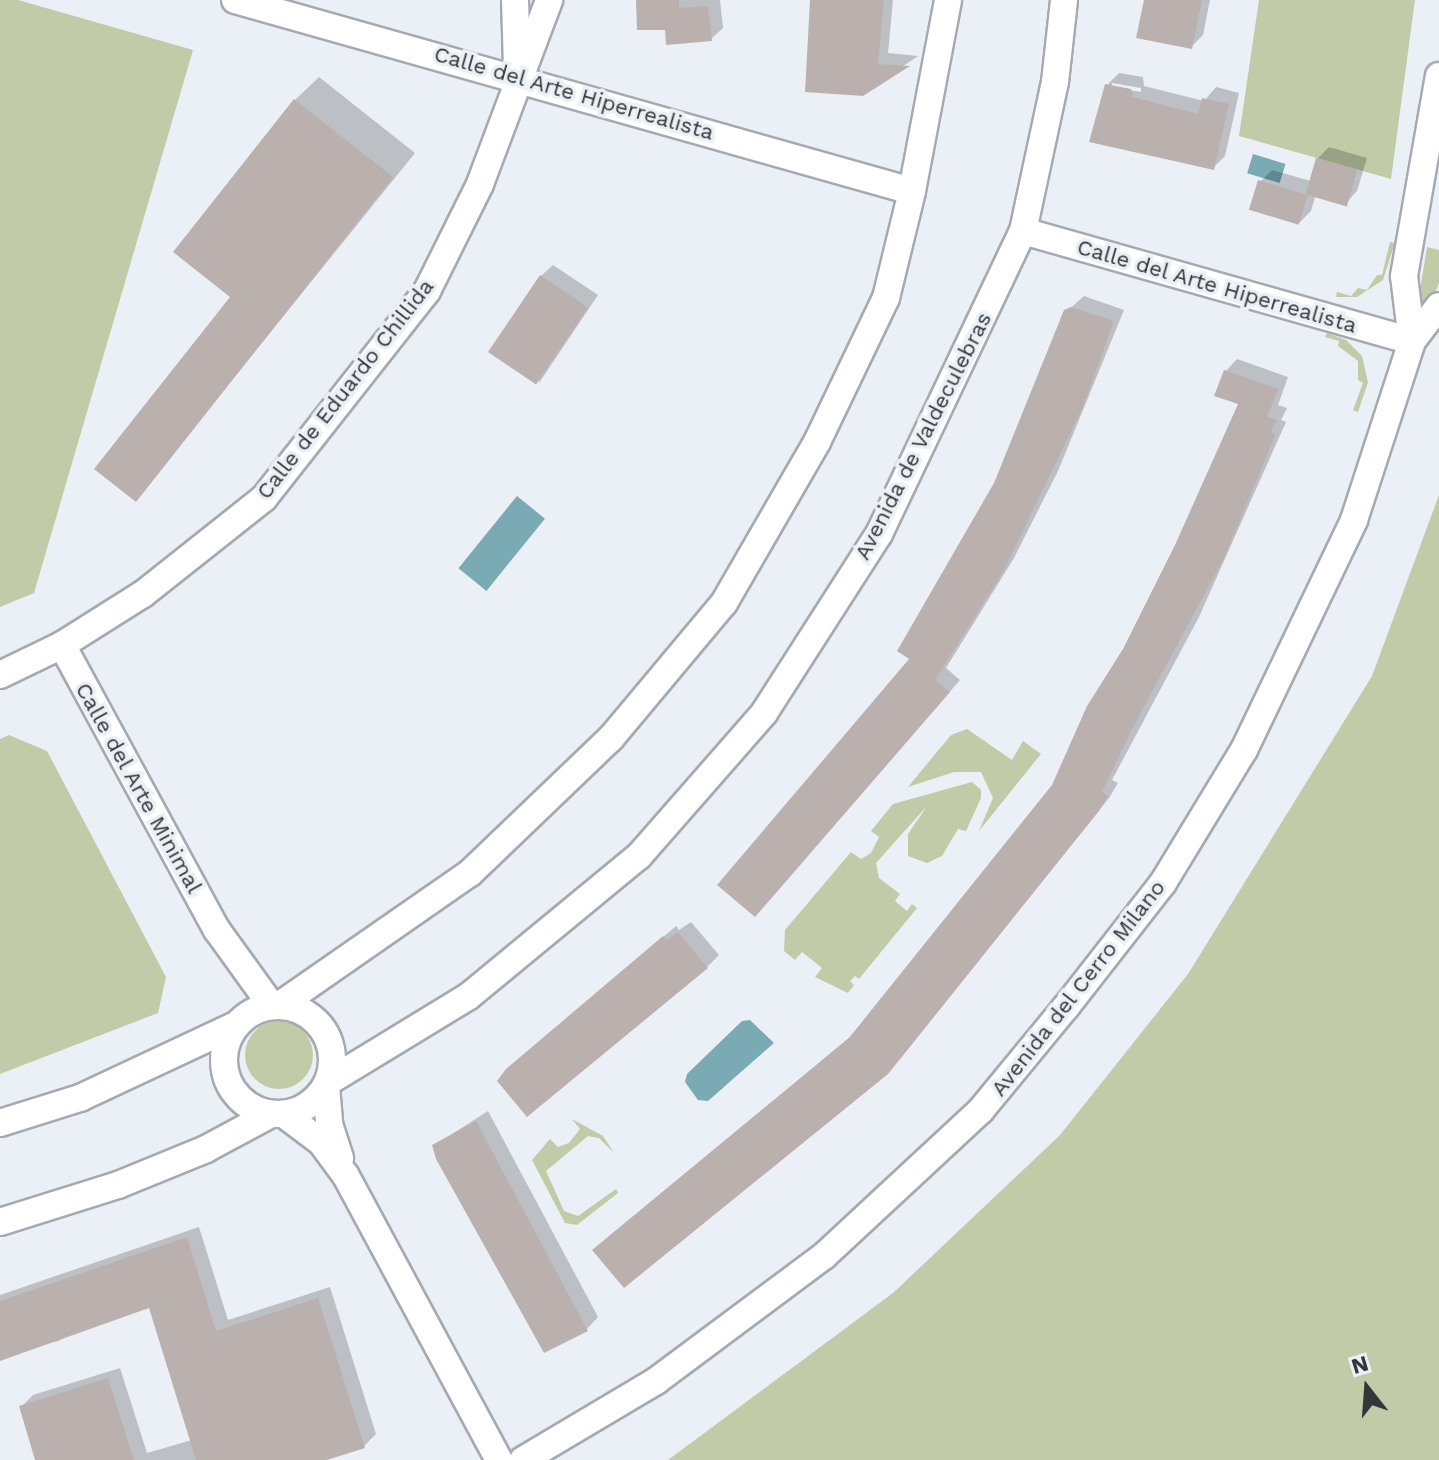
<!DOCTYPE html>
<html>
<head>
<meta charset="utf-8">
<style>
  body { margin:0 }
  #map { position:relative; width:1439px; height:1460px; overflow:hidden; background:#ebf0f6; font-family:"Work Sans",sans-serif }
  div>[style] { position:absolute }
  .green>* { inset:0; background:#c1cba8 }
  .round { border-radius:50% }
  .water>* { inset:0; background:#7aaab4; transform-origin:0 0 }
  .shadow>* { inset:0; background:#0003 }
  .building>* { inset:0; background:#bab1af; transform-origin:0 0 }
  .roads { filter:drop-shadow(2px 0 #a6aab0) drop-shadow(-2px 0 #a6aab0) drop-shadow(0 2px #a6aab0) drop-shadow(0 -2px #a6aab0) }
  .minor>* { height:26px; margin:-13px; padding:0 13px; transform-origin:13px; border-radius:13px; background:#fff }
  .minor>.ring { margin:-13px; padding:0; box-sizing:content-box; background:none; border:26px solid #fff; border-radius:50% }
  span { translate:-50% -50%; white-space:nowrap; text-align:center; line-height:1.15; -webkit-text-stroke:7px #ebf0f6; paint-order:stroke }
  .street-label { font-size:22px; color:#353639 }
  .north { position:absolute; left:1327px; top:1348px; width:80px; height:80px; -webkit-text-stroke:6px #ebf0f6; paint-order:stroke; rotate:343deg; font-size:22px; font-weight:700; line-height:32px; text-align:center; color:#353639 }
  .north::after { content:''; display:block; margin:auto; width:28px; height:36px; background:#353639; clip-path:polygon(50% 0,100% 100%,50% 72%,0 100%) }
</style>
</head>
<body>
<div id="map">
  <div class="green">
    <div style="clip-path:polygon(0 0,18px 0,193px 50px,34px 593px,0 607px)"></div>
    <div style="clip-path:polygon(1259px 0,1415px 0,1391px 179px,1239px 136px)"></div>
    <div style="clip-path:polygon(1390px 242px,1395px 243px,1383px 280px,1357px 297px,1336px 297px,1337px 292px,1351px 296px,1358px 288px,1367px 290px,1377px 275px,1382px 275px)"></div>
    <div style="clip-path:polygon(1427px 247px,1439px 250px,1439px 283px,1429px 308px,1417px 309px)"></div>
    <div style="clip-path:polygon(1327px 333px,1346px 340px,1362px 356px,1368px 382px,1358px 412px,1353px 410px,1363px 383px,1358px 380px,1358px 361px,1338px 346px,1339px 341px,1325px 337px)"></div>
    <div style="clip-path:polygon(1439px 495px,1439px 1460px,668px 1460px,893px 1293px,1060px 1135px,1188px 974px,1372px 676px)"></div>
    <div style="clip-path:polygon(967px 729px,1012px 760px,1023px 741px,1041px 754px,979px 831px,993px 798px,981px 772px,954px 772px,908px 787px,951px 735px)"></div>
    <div style="clip-path:polygon(9px 735px,47px 751px,166px 977px,158px 1013px,0 1074px,0 739px)"></div>
    <div style="clip-path:polygon(972px 782px,981px 790px,981px 798px,966px 831px,958px 829px,942px 856px,927px 863px,908px 856px,908px 834px,927px 806px,876px 863px,879px 878px,900px 894px,895px 901px,907px 911px,912px 904px,917px 908px,859px 979px,855px 976px,850px 981px,854px 985px,848px 993px,815px 977px,822px 968px,802px 952px,795px 960px,784px 951px,785px 930px,851px 852px,861px 859px,871px 853px,879px 837px,871px 831px,893px 804px)"></div>
    <div class="round" style="left:245px;top:1021px;width:68px;height:68px"></div>
    <div style="clip-path:polygon(572px 1119px,603px 1136px,614px 1153px,599px 1138px,588px 1136px,546px 1171px,564px 1211px,578px 1216px,616px 1189px,618px 1193px,577px 1225px,565px 1223px,532px 1160px,550px 1139px,558px 1147px,569px 1143px,580px 1129px)"></div>
  </div>
  <div class="water">
    <div style="left:1253px;top:154px;width:34px;height:20px;rotate:17deg"></div>
    <div style="left:517px;top:496px;width:36px;height:93px;rotate:39deg"></div>
    <div style="clip-path:polygon(750px 1020px,774px 1043px,708px 1101px,698px 1100px,685px 1082px,687px 1074px,742px 1021px)"></div>
  </div>
  <div class="shadow">
    <div style="clip-path:polygon(638px 0,720px 0,723px 28px,711px 39px,667px 28px)"></div>
    <div style="clip-path:polygon(815px 0,893px 0,888px 53px,918px 56px,863px 93px)"></div>
    <div style="clip-path:polygon(1146px 0,1210px 0,1203px 35px,1191px 47px)"></div>
    <div style="clip-path:polygon(evenodd,1119px 73px,1143px 77px,1144px 86px,1204px 101px,1216px 87px,1239px 93px,1225px 156px,1213px 168px,1107px 85px,1119px 73px,1112px 83px,1141px 88px,1141px 92px,1112px 87px,1112px 83px)"></div>
    <div style="clip-path:polygon(319px 77px,415px 153px,136px 499px,233px 297px,295px 100px)"></div>
    <div style="clip-path:polygon(1329px 147px,1367px 158px,1357px 191px,1346px 203px,1316px 194px,1311px 211px,1299px 223px,1260px 182px,1272px 170px,1311px 181px,1317px 159px)"></div>
    <div style="clip-path:polygon(553px 265px,598px 295px,539px 383px,541px 276px)"></div>
    <div style="clip-path:polygon(1084px 296px,1124px 310px,1058px 471px,1014px 558px,946px 668px,960px 680px,767px 903px,912px 659px,995px 484px,1066px 312px)"></div>
    <div style="clip-path:polygon(1237px 359px,1288px 377px,1278px 405px,1287px 408px,1281px 420px,1286px 422px,1199px 617px,1112px 780px,1118px 783px,1109px 798px,900px 1059px,607px 1239px,856px 1032px,1054px 786px,1176px 546px,1240px 402px,1226px 371px)"></div>
    <div style="clip-path:polygon(691px 922px,719px 955px,707px 967px,511px 1070px,676px 926px,679px 930px)"></div>
    <div style="clip-path:polygon(488px 1111px,598px 1317px,587px 1329px,435px 1145px)"></div>
    <div style="clip-path:polygon(199px 1227px,228px 1320px,330px 1287px,376px 1434px,364px 1446px,321px 1460px,38px 1460px,21px 1407px,33px 1395px,120px 1368px,147px 1453px,192px 1440px,151px 1306px,67px 1332px,59px 1341px,0 1353px,0 1295px)"></div>
  </div>
  <div class="building">
    <div style="clip-path:polygon(636px 0,679px 0,679px 8px,708px 6px,712px 41px,666px 45px,665px 30px,637px 30px)"></div>
    <div style="clip-path:polygon(810px 0,884px 0,878px 64px,910px 66px,863px 96px,805px 92px)"></div>
    <div style="clip-path:polygon(1144px 0,1202px 0,1192px 49px,1136px 38px)"></div>
    <div style="clip-path:polygon(1105px 84px,1131px 89px,1133px 97px,1198px 114px,1202px 98px,1229px 104px,1214px 170px,1089px 142px)"></div>
    <div style="clip-path:polygon(294px 99px,393px 177px,136px 502px,94px 469px,230px 297px,173px 252px)"></div>
    <div style="left:1316px;top:158px;width:43px;height:38px;rotate:16deg"></div>
    <div style="left:1258px;top:180px;width:52px;height:31px;rotate:17deg"></div>
    <div style="left:540px;top:275px;width:58px;height:93px;rotate:34deg"></div>
    <div style="clip-path:polygon(1071px 307px,1114px 321px,1083px 407px,1003px 572px,935px 680px,950px 692px,755px 917px,717px 885px,909px 659px,897px 651px,994px 483px,1064px 310px)"></div>
    <div style="clip-path:polygon(1224px 370px,1278px 389px,1267px 417px,1277px 420px,1271px 432px,1276px 434px,1223px 560px,1132px 729px,1102px 792px,1108px 796px,1098px 812px,888px 1074px,624px 1288px,592px 1250px,849px 1038px,1052px 785px,1087px 706px,1123px 649px,1175px 545px,1238px 404px,1214px 396px)"></div>
    <div style="clip-path:polygon(678px 932px,708px 968px,527px 1117px,497px 1081px,506px 1069px,663px 936px,667px 940px)"></div>
    <div style="clip-path:polygon(476px 1121px,588px 1331px,544px 1353px,436px 1159px,432px 1145px)"></div>
    <div style="clip-path:polygon(187px 1237px,216px 1331px,318px 1298px,365px 1448px,327px 1460px,196px 1460px,149px 1308px,0 1361px,0 1301px)"></div>
    <div style="clip-path:polygon(108px 1378px,134px 1460px,35px 1460px,19px 1406px)"></div>
  </div>
  <div class="roads">
    <div class="minor">
      <div style="left:235px;top:0;width:703px;rotate:15.76deg"></div>
      <div style="left:515px;top:0;width:68px;rotate:88.3deg"></div>
      <div style="left:1023px;top:231px;width:404px;rotate:15.8deg"></div>
      <div style="left:1412px;top:341px;width:65px;rotate:-97deg"></div>
      <div style="left:1404px;top:276px;width:203px;rotate:-80.1deg"></div>
      <div style="left:62px;top:645px;width:324px;rotate:61.5deg"></div>
      <div style="left:217px;top:930px;width:92px;rotate:54.2deg"></div>
      <div style="left:0;top:675px;width:69px;rotate:-25.8deg"></div>
      <div style="left:62px;top:645px;width:96px;rotate:-32.2deg"></div>
      <div style="left:143px;top:594px;width:154px;rotate:-38.4deg"></div>
      <div style="left:264px;top:498px;width:263px;rotate:-51.8deg"></div>
      <div style="left:427px;top:291px;width:119px;rotate:-63.6deg"></div>
      <div style="left:480px;top:184px;width:197px;rotate:-69.4deg"></div>
      <div style="left:280px;top:1005px;width:231px;rotate:-34.8deg"></div>
      <div style="left:470px;top:873px;width:195px;rotate:-43.8deg"></div>
      <div style="left:611px;top:738px;width:176px;rotate:-50.1deg"></div>
      <div style="left:724px;top:603px;width:186px;rotate:-60deg"></div>
      <div style="left:817px;top:442px;width:160px;rotate:-64.4deg"></div>
      <div style="left:886px;top:298px;width:110px;rotate:-76.3deg"></div>
      <div style="left:912px;top:191px;width:194px;rotate:-79.3deg"></div>
      <div class="ring" style="left:224px;top:1006px;width:82px;height:82px"></div>
      <div style="left:328px;top:1082px;width:165px;rotate:-31.4deg"></div>
      <div style="left:469px;top:996px;width:220px;rotate:-39.5deg"></div>
      <div style="left:639px;top:856px;width:190px;rotate:-48.8deg"></div>
      <div style="left:764px;top:713px;width:213px;rotate:-57.3deg"></div>
      <div style="left:879px;top:534px;width:335px;rotate:-64.6deg"></div>
      <div style="left:1023px;top:231px;width:152px;rotate:-77.9deg"></div>
      <div style="left:1055px;top:82px;width:82px;rotate:-83.7deg"></div>
      <div style="left:326px;top:1086px;width:38px;rotate:85deg"></div>
      <div style="left:329px;top:1124px;width:36px;rotate:72deg"></div>
      <div style="left:285px;top:1115px;width:45px;rotate:36.9deg"></div>
      <div style="left:321px;top:1142px;width:42px;rotate:53.7deg"></div>
      <div style="left:346px;top:1176px;width:323px;rotate:61.7deg"></div>
      <div style="left:0;top:1123px;width:84px;rotate:-17.4deg"></div>
      <div style="left:80px;top:1098px;width:172px;rotate:-25.1deg"></div>
      <div style="left:0;top:1222px;width:124px;rotate:-17.4deg"></div>
      <div style="left:118px;top:1185px;width:95px;rotate:-22.2deg"></div>
      <div style="left:206px;top:1149px;width:74px;rotate:-28.3deg"></div>
      <div style="left:523px;top:1460px;width:155px;rotate:-30.7deg"></div>
      <div style="left:656px;top:1381px;width:209px;rotate:-36.7deg"></div>
      <div style="left:824px;top:1256px;width:214px;rotate:-42.9deg"></div>
      <div style="left:981px;top:1110px;width:134px;rotate:-50.5deg"></div>
      <div style="left:1066px;top:1007px;width:157px;rotate:-52deg"></div>
      <div style="left:1163px;top:883px;width:156px;rotate:-58.7deg"></div>
      <div style="left:1244px;top:750px;width:255px;rotate:-64.4deg"></div>
      <div style="left:1354px;top:520px;width:188px;rotate:-72deg"></div>
      <div style="left:1412px;top:341px;width:44px;rotate:-52.4deg"></div>
    </div>
  </div>
  <div class="street-label">
    <span style="left:574px;top:93px;rotate:16deg">Calle del Arte Hiperrealista</span>
    <span style="left:1217px;top:286px;rotate:16deg">Calle del Arte Hiperrealista</span>
    <span style="left:345px;top:389px;rotate:-52deg">Calle de Eduardo Chillida</span>
    <span style="left:923px;top:436px;rotate:-63deg">Avenida de Valdeculebras</span>
    <span style="left:139px;top:788px;rotate:61deg">Calle del Arte Minimal</span>
    <span style="left:1078px;top:988px;rotate:-52deg">Avenida del Cerro Milano</span>
  </div>
  <div class="north">N</div>
</div>
</body>
</html>
